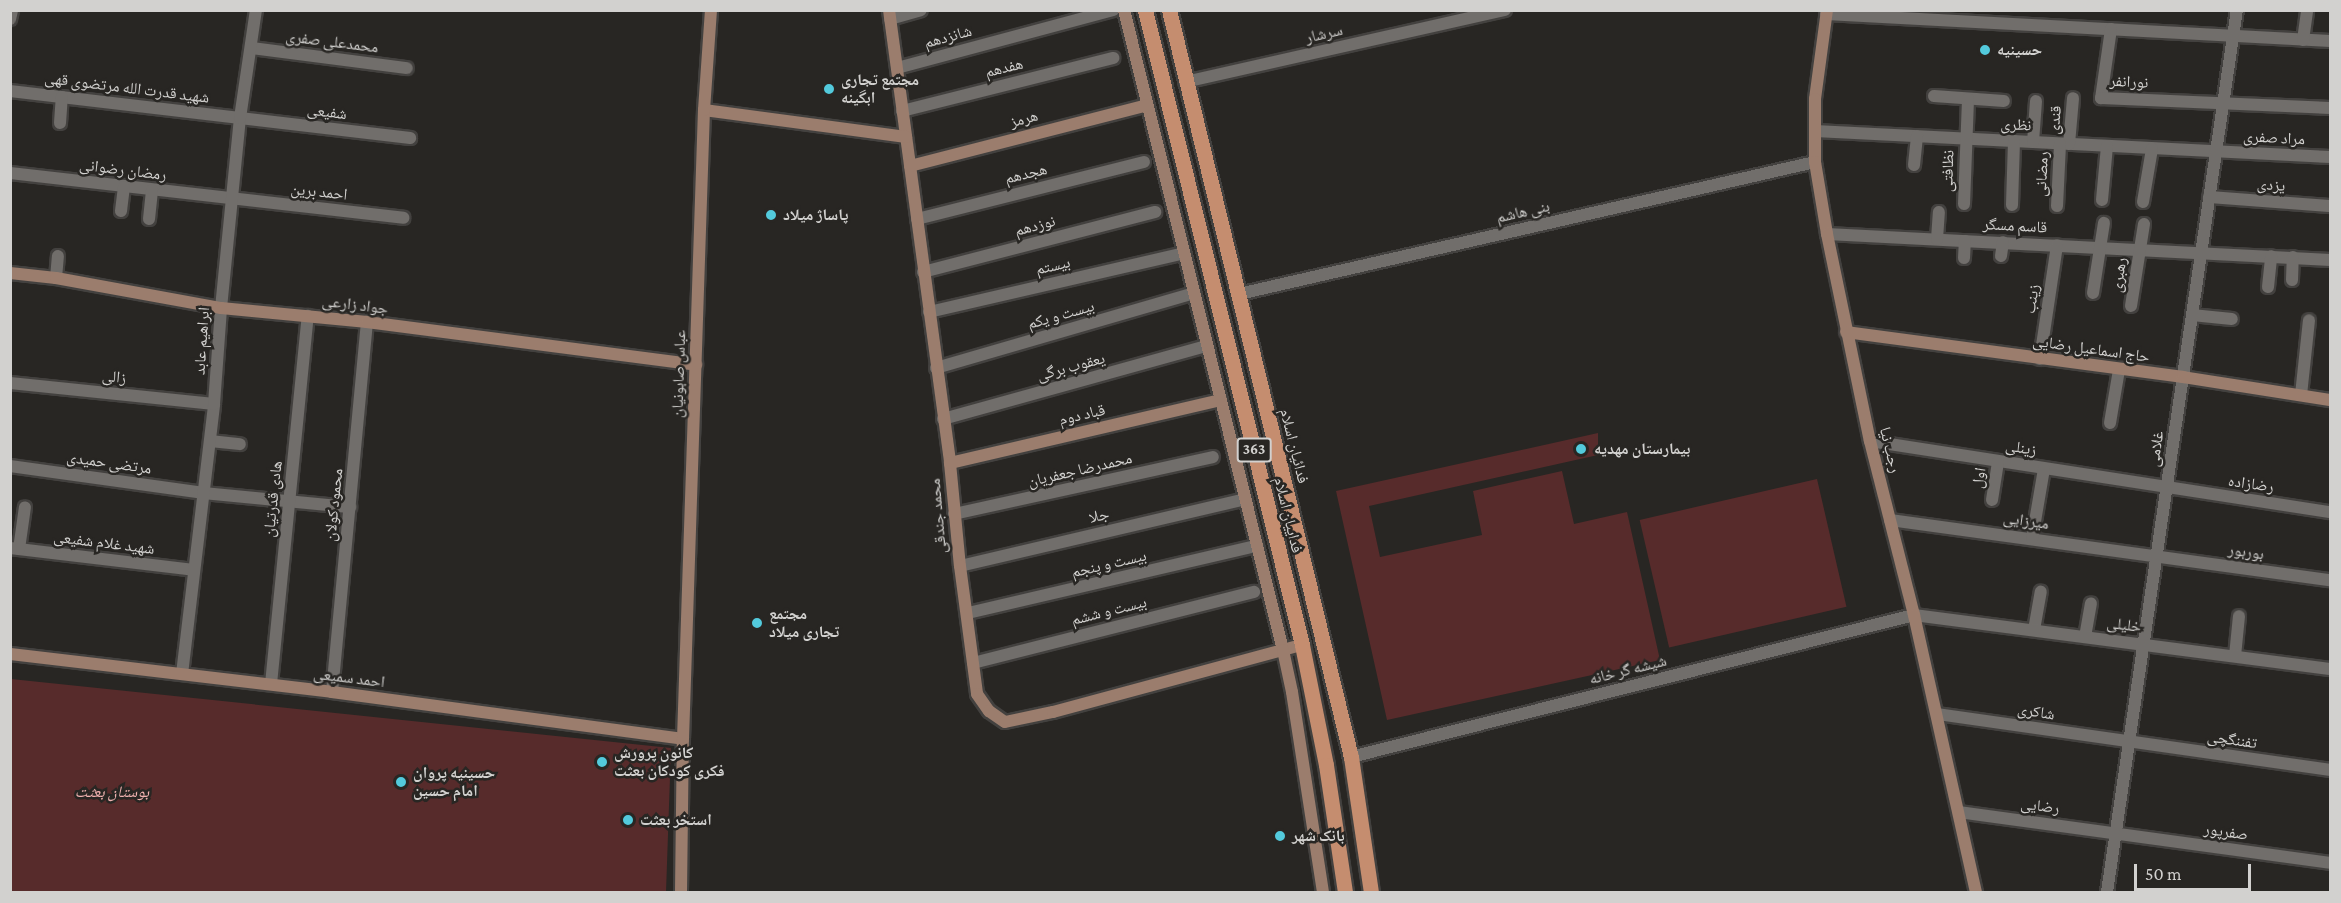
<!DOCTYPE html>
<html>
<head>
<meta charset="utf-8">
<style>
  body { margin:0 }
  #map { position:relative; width:2341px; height:903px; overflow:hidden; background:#282623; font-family:"Crimson Pro","Noto Naskh Arabic",serif }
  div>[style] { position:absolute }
  .green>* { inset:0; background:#572b2b; transform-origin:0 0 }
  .roads { filter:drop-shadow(2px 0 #43413f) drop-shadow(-2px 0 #43413f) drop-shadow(0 2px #43413f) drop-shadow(0 -2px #43413f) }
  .street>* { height:12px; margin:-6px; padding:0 6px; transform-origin:6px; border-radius:6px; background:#716e6b }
  .secondary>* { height:12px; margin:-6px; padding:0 6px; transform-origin:6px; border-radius:6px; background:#9b7d6d }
  .primary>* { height:15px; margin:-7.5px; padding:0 7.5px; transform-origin:7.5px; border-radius:7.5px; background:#c58d6f }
  .dots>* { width:16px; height:16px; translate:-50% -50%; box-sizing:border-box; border:3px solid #282623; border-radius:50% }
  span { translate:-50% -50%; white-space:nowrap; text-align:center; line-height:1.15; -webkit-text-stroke:5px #282623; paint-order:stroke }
  .shield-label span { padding:2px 4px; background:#282623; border:2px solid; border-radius:4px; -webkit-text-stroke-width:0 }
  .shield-label { font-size:15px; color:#d2d1cf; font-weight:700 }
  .street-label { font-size:16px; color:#d2d1cf }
  .poi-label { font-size:16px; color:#d2d1cf; font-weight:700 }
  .left { translate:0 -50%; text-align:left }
  .park-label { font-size:16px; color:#f2b3b1; font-style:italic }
  .frame { position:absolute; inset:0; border:12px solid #d2d1cf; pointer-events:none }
  .scale { position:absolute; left:2134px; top:864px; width:117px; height:27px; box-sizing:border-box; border:3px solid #d2d1cf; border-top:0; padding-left:8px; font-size:18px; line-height:21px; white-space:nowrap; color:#d2d1cf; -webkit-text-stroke:4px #282623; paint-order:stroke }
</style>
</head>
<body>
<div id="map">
  <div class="green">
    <div style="clip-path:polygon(1598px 433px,1598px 455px,1369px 506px,1380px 557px,1482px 535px,1473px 491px,1562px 471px,1574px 524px,1627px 512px,1660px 660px,1387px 720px,1336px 491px)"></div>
    <div style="left:1817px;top:479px;width:131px;height:182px;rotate:77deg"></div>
    <div style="clip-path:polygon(11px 679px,671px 748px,666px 892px,11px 892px)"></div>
  </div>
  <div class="roads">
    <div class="street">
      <div style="left:1826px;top:14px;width:505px;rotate:3.07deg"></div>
      <div style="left:10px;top:19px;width:9px;rotate:-77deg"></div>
      <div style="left:890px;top:19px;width:32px;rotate:-16deg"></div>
      <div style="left:2111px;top:29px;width:70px;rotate:98.2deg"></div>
      <div style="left:2101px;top:98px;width:229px;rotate:2.5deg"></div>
      <div style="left:2303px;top:40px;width:30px;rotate:-82deg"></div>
      <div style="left:252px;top:48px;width:156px;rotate:7.4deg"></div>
      <div style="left:897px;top:68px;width:224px;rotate:-15deg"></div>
      <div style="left:1185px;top:82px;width:328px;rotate:-12.7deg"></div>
      <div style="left:10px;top:91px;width:403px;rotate:6.7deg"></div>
      <div style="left:1934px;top:96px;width:70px;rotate:4.1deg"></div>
      <div style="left:902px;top:111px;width:218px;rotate:-14.1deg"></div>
      <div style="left:60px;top:123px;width:26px;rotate:-86deg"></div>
      <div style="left:1815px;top:131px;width:516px;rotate:2.89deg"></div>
      <div style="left:2033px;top:142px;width:41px;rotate:-85.8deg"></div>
      <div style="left:2069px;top:144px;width:46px;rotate:-85deg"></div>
      <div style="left:1914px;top:165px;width:29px;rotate:-84deg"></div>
      <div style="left:10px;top:173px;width:396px;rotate:6.5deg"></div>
      <div style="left:2209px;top:197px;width:121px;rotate:4.3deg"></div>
      <div style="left:2102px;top:200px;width:54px;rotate:-84.7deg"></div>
      <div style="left:2143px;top:202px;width:54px;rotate:-80.4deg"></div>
      <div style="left:1964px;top:204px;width:105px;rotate:-87.8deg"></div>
      <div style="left:2012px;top:205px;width:64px;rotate:-88.2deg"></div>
      <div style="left:2057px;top:206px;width:62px;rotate:-87.2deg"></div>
      <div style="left:121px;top:211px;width:24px;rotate:-83deg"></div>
      <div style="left:149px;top:219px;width:29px;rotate:-84deg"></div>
      <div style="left:917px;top:219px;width:234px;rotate:-14.1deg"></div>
      <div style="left:1827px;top:234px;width:504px;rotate:2.96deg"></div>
      <div style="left:1937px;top:239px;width:27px;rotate:-86deg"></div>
      <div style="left:2001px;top:256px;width:14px;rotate:-82deg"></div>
      <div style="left:1964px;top:258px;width:17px;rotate:-87deg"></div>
      <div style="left:923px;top:272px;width:240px;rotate:-14.5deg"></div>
      <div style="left:56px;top:278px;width:22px;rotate:-85deg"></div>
      <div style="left:2292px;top:280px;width:23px;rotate:-88deg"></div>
      <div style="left:2268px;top:287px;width:31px;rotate:-84deg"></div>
      <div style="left:2093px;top:293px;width:71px;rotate:-81.1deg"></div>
      <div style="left:1239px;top:294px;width:591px;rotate:-12.91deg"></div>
      <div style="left:2131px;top:306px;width:83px;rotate:-81deg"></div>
      <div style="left:929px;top:312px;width:262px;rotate:-13deg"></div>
      <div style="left:2192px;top:315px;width:40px;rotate:5.7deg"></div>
      <div style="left:2040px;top:359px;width:115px;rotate:-81.5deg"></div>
      <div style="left:936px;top:368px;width:269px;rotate:-16.2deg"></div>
      <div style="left:10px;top:383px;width:205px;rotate:5.9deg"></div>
      <div style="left:2301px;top:395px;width:75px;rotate:-83.9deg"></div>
      <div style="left:943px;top:419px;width:274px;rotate:-15.5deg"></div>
      <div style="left:2110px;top:423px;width:54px;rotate:-80.4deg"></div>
      <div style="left:210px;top:441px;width:30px;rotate:6deg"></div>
      <div style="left:1870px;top:441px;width:465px;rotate:8.8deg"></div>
      <div style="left:10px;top:466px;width:196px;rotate:7.9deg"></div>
      <div style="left:204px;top:493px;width:147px;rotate:5.5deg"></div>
      <div style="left:1992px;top:500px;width:39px;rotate:-81deg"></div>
      <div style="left:954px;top:514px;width:265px;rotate:-12.4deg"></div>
      <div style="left:1890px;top:520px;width:444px;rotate:7.8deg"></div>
      <div style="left:2032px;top:539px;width:71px;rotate:-80.3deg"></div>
      <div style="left:10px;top:548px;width:185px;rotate:6.8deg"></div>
      <div style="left:19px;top:549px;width:42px;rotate:-81.9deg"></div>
      <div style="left:960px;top:566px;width:293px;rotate:-13.2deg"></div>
      <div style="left:968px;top:613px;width:297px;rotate:-13.1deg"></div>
      <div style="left:2034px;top:630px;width:39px;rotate:-80deg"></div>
      <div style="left:2085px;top:637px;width:34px;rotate:-80deg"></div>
      <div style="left:2235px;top:656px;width:40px;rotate:-84.3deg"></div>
      <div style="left:973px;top:663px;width:290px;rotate:-14.2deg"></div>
      <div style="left:182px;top:674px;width:272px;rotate:-83.2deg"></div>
      <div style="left:214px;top:404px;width:96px;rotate:-85.8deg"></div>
      <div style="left:221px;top:308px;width:191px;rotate:-84.3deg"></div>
      <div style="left:240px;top:118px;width:109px;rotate:-81.6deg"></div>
      <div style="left:271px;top:684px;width:370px;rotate:-84.3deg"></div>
      <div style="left:332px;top:692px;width:372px;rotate:-84.6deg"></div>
      <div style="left:1937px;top:714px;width:397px;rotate:8.1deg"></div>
      <div style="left:1351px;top:757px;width:581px;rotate:-14.16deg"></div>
      <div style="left:1914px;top:615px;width:419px;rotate:7.4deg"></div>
      <div style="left:1959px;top:812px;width:374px;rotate:7.8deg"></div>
      <div style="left:2107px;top:892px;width:892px;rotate:-81.62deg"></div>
    </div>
    <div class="secondary">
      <div style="left:889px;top:10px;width:457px;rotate:82.3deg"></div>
      <div style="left:950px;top:463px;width:103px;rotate:84.5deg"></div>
      <div style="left:960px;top:566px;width:129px;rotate:82.4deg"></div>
      <div style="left:977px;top:694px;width:21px;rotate:55deg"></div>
      <div style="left:989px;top:711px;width:19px;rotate:35deg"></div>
      <div style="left:1005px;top:722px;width:49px;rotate:-11.8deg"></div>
      <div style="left:1053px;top:712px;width:258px;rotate:-15.1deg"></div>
      <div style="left:1124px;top:10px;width:659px;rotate:76.05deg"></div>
      <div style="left:1283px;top:650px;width:43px;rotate:77.9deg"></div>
      <div style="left:1292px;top:692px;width:202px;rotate:81.2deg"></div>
      <div style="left:1827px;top:10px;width:90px;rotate:97.7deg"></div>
      <div style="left:1815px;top:99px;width:63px;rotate:90deg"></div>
      <div style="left:1815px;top:162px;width:73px;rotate:80.5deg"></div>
      <div style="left:1827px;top:234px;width:211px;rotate:78.3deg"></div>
      <div style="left:1870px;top:441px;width:179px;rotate:75.8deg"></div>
      <div style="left:1914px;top:615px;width:284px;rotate:77.4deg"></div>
      <div style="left:704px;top:110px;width:204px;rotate:7.6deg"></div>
      <div style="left:910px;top:166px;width:245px;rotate:-14.4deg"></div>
      <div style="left:10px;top:273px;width:46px;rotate:6.2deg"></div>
      <div style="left:56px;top:278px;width:168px;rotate:10.3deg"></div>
      <div style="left:221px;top:308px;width:147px;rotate:5.5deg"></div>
      <div style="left:367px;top:322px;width:332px;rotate:7.4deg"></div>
      <div style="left:1846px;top:332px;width:340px;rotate:7.6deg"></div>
      <div style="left:2183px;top:377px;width:149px;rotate:8.9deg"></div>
      <div style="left:950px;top:463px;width:278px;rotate:-13.1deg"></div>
      <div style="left:10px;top:654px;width:324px;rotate:6.7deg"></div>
      <div style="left:332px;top:692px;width:354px;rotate:7.6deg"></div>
      <div style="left:681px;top:892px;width:153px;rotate:-89.3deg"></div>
      <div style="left:683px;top:739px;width:629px;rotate:-88.09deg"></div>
      <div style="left:704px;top:110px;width:100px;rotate:-86deg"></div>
    </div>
    <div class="primary">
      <div style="left:1145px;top:10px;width:654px;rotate:76.11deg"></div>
      <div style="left:1302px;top:645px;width:122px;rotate:78.7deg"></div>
      <div style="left:1326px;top:765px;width:128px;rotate:81.5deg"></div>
      <div style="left:1169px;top:10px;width:769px;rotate:76.31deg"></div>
      <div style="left:1351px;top:757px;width:136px;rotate:81.6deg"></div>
    </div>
  </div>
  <div class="dots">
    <div style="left:1985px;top:50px;background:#53cadc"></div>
    <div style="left:829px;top:89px;background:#53cadc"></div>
    <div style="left:771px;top:215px;background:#53cadc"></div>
    <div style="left:1581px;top:449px;background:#53cadc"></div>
    <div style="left:757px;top:623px;background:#53cadc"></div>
    <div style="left:602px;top:762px;background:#53cadc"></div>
    <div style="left:401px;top:782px;background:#53cadc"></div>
    <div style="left:628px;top:820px;background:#53cadc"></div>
    <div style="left:1280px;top:836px;background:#53cadc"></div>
  </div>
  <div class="shield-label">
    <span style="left:1254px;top:450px">363</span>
  </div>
  <div class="street-label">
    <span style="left:1324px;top:34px;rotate:-13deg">سرشار</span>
    <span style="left:948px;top:37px;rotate:-15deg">شانزدهم</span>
    <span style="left:332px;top:42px;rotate:7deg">محمدعلی صفری</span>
    <span style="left:1004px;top:68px;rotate:-14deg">هفدهم</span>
    <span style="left:2129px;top:82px;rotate:3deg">نورانفر</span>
    <span style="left:127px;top:88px;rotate:7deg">شهید قدرت الله مرتضوی قهی</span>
    <span style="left:327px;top:112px;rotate:7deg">شفیعی</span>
    <span style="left:1024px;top:119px;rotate:-15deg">هرمز</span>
    <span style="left:2055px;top:120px;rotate:-85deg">قندی</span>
    <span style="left:2016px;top:125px;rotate:3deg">نظری</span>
    <span style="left:2274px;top:138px;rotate:3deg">مراد صفری</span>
    <span style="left:123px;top:170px;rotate:7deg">رمضان رضوانی</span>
    <span style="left:1948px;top:171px;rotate:-88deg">نظافتی</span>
    <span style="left:1026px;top:174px;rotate:-14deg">هجدهم</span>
    <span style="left:2042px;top:174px;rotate:-87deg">رمضانی</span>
    <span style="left:2271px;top:185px;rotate:4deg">یزدی</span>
    <span style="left:319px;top:192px;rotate:6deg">احمد برین</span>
    <span style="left:1523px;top:212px;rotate:-13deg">بنی هاشم</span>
    <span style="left:1035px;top:226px;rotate:-15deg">نوزدهم</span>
    <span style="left:2015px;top:226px;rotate:3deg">قاسم مسگر</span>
    <span style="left:1053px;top:266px;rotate:-13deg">بیستم</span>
    <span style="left:2119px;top:275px;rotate:-82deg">رهبری</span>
    <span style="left:2032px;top:299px;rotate:-81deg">زینب</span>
    <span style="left:355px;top:305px;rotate:7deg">جواد زارعی</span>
    <span style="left:1061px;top:315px;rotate:-16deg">بیست و یکم</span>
    <span style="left:202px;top:341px;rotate:-86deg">ابراهیم عابد</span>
    <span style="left:2091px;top:349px;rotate:8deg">حاج اسماعیل رضایی</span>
    <span style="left:1071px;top:367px;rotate:-15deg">یعقوب برگی</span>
    <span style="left:679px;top:374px;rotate:-88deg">عباس صابونیان</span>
    <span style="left:114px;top:377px;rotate:6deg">زالی</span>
    <span style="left:1082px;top:415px;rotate:-13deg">قباد دوم</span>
    <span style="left:1294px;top:446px;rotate:76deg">فدائیان اسلام</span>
    <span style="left:2021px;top:448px;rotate:9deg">زینلی</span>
    <span style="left:2156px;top:449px;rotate:-82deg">غلامی</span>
    <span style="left:1890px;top:450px;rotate:76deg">رجب نیا</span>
    <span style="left:109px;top:463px;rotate:8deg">مرتضی حمیدی</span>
    <span style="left:1080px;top:470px;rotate:-13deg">محمدرضا جعفریان</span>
    <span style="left:1979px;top:478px;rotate:-80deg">اول</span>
    <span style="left:2251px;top:484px;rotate:8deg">رضازاده</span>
    <span style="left:273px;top:499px;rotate:-84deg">هادی قدرتیان</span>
    <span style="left:334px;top:505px;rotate:-84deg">محمود کولان</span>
    <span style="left:1288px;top:515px;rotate:76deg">فداییان اسلام</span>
    <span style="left:938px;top:516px;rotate:-95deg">محمد جندقی</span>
    <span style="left:1099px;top:516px;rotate:-13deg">جلا</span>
    <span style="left:2026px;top:521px;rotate:8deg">میرزایی</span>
    <span style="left:104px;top:543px;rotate:7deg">شهید غلام شفیعی</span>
    <span style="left:2246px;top:552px;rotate:8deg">بوربور</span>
    <span style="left:1109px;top:564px;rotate:-13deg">بیست و پنجم</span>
    <span style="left:1109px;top:611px;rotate:-14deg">بیست و ششم</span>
    <span style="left:2124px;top:625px;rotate:7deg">خلیلی</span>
    <span style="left:1628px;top:670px;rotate:-14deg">شیشه گر خانه</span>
    <span style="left:349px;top:678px;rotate:7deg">احمد سمیعی</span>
    <span style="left:2036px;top:712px;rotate:9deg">شاکری</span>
    <span style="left:2232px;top:740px;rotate:8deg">تفننگچی</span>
    <span style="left:2040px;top:806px;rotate:7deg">رضایی</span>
    <span style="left:2226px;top:832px;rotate:8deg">صفرپور</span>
  </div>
  <div class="poi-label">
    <span class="left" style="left:1997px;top:50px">حسینیه</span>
    <span class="left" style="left:841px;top:89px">مجتمع تجاری<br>ابگینه</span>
    <span class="left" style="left:783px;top:215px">پاساژ میلاد</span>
    <span class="left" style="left:1594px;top:449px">بیمارستان مهدیه</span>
    <span class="left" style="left:769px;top:623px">مجتمع<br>تجاری میلاد</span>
    <span class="left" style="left:614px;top:762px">کانون پرورش<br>فکری کودکان بعثت</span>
    <span class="left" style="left:413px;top:782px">حسینیه پروان<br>امام حسین</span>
    <span class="left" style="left:640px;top:820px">استخر بعثت</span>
    <span class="left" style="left:1292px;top:836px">بانک شهر</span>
  </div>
  <div class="park-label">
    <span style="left:112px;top:792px">بوستان بعثت</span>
  </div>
  <div class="frame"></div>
  <div class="scale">50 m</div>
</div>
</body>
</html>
